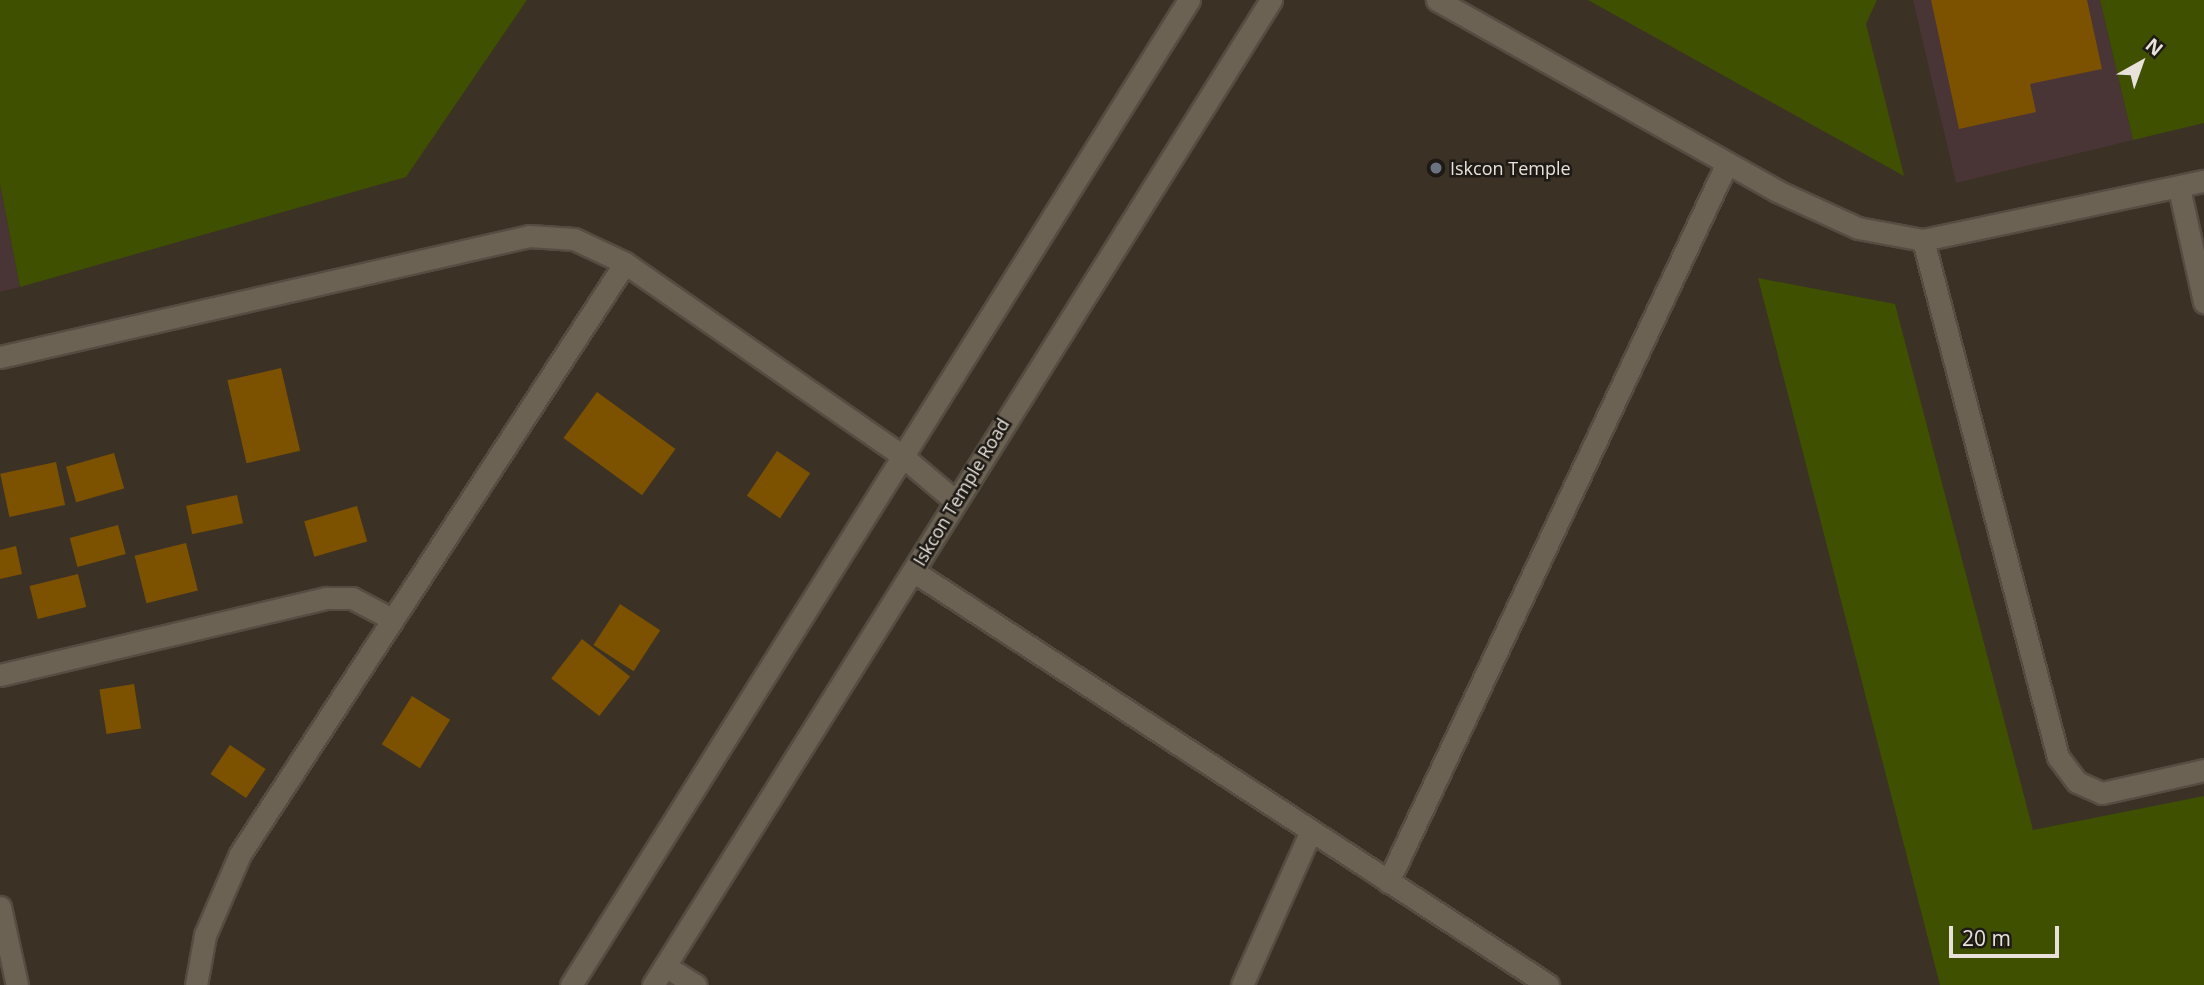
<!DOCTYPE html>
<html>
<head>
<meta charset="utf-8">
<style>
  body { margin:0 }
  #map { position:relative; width:2204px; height:985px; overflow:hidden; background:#3b3125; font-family:"Open Sans",sans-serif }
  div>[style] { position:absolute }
  .education>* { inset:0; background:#493535 }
  .green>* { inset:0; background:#3f5000 }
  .building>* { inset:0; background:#7c5100; transform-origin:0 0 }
  .roads { filter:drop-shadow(2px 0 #554d42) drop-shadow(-2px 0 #554d42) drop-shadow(0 2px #554d42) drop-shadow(0 -2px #554d42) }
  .minor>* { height:21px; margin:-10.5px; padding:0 10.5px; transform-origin:10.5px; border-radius:10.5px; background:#6c6254 }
  .dots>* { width:19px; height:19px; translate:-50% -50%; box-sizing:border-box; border:4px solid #1e1a15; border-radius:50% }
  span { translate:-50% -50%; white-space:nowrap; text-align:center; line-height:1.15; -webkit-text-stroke:5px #1e1a15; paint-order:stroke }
  .poi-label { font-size:18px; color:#e8e2da }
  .left { translate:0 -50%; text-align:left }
  .street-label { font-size:18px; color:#e8e2da }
  .north { position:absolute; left:2106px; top:28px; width:70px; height:70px; -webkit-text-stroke:5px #1e1a15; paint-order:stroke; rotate:40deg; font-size:19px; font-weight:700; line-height:28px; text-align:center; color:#e8e2da }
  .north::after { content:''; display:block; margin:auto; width:24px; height:32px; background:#e8e2da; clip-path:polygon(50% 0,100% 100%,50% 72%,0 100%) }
  .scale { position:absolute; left:1949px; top:926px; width:110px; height:32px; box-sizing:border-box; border:4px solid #e8e2da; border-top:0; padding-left:9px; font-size:21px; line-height:24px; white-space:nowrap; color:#e8e2da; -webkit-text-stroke:5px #1e1a15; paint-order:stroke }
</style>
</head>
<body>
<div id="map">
  <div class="education">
    <div style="clip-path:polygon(1913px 0,2100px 0,2133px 140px,1956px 183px)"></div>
    <div style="clip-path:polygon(0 184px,20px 287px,0 292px)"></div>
  </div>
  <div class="green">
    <div style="clip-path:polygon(0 0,527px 0,406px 177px,20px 287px,0 184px)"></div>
    <div style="clip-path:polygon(1588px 0,1877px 0,1866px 24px,1904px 176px)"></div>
    <div style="clip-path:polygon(2100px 0,2204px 0,2204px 123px,2133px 140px)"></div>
    <div style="clip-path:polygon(1758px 278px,1895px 304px,2033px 830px,2204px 796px,2204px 985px,1940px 985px)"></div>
  </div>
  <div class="building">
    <div style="clip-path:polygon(1931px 0,2087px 0,2102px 69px,2030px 84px,2036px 112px,1959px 129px)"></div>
    <div style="left:281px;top:368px;width:85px;height:55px;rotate:77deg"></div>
    <div style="left:597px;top:392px;width:97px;height:57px;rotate:36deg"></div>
    <div style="left:777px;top:451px;width:40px;height:54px;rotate:34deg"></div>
    <div style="left:114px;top:453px;width:37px;height:50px;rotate:74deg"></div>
    <div style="left:56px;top:462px;width:44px;height:57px;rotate:78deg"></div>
    <div style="left:237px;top:495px;width:29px;height:52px;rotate:78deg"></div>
    <div style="left:357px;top:506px;width:37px;height:55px;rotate:74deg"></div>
    <div style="left:118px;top:525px;width:30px;height:50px;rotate:75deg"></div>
    <div style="left:186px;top:543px;width:49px;height:53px;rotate:76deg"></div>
    <div style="clip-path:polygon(16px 546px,22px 574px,0 579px,0 550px)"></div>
    <div style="left:78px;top:574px;width:34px;height:50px;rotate:76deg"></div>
    <div style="left:620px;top:604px;width:48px;height:49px;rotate:33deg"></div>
    <div style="left:582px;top:639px;width:61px;height:50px;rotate:38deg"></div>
    <div style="left:134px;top:684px;width:45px;height:35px;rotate:81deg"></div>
    <div style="left:412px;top:696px;width:45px;height:57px;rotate:32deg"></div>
    <div style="left:230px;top:745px;width:43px;height:35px;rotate:34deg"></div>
  </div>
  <div class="roads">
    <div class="minor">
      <div style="left:1437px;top:0;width:390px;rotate:29.3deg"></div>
      <div style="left:1777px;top:191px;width:89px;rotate:24.6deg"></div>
      <div style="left:1858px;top:228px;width:66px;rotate:10.5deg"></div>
      <div style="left:1923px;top:240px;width:287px;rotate:-11.9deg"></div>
      <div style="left:2179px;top:188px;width:117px;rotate:77.6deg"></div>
      <div style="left:1923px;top:240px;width:534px;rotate:75.37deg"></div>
      <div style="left:2058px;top:757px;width:31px;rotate:53deg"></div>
      <div style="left:2077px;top:782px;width:27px;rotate:24deg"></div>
      <div style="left:2102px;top:793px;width:105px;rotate:-12.7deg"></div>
      <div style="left:0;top:357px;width:543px;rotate:-12.88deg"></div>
      <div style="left:529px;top:236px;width:45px;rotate:3.8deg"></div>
      <div style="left:574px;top:239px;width:56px;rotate:25.2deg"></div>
      <div style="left:625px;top:263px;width:336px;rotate:34.8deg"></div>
      <div style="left:901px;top:455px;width:70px;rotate:40.3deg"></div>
      <div style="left:913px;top:571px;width:758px;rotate:33.1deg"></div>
      <div style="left:0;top:675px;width:336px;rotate:-13.3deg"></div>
      <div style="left:327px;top:598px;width:25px"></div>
      <div style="left:352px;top:598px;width:43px;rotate:27.8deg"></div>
      <div style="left:1388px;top:882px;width:795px;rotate:-64.76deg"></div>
      <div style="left:0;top:907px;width:80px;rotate:77.7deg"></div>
      <div style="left:665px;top:966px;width:36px;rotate:32deg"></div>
      <div style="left:196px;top:985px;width:51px;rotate:-79.8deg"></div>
      <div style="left:205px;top:935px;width:88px;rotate:-66.6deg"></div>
      <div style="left:240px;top:854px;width:705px;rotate:-56.92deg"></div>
      <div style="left:571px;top:985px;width:1163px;rotate:-57.9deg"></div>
      <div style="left:653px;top:985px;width:1163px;rotate:-57.9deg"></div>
      <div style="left:1242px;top:985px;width:167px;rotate:-65.9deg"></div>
    </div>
  </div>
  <div class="dots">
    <div style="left:1436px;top:168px;background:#6b7280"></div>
  </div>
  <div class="poi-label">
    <span class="left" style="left:1450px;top:168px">Iskcon Temple</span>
  </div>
  <div class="street-label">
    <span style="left:961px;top:492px;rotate:-59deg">Iskcon Temple Road</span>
  </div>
  <div class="north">N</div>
  <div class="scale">20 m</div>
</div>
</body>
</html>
